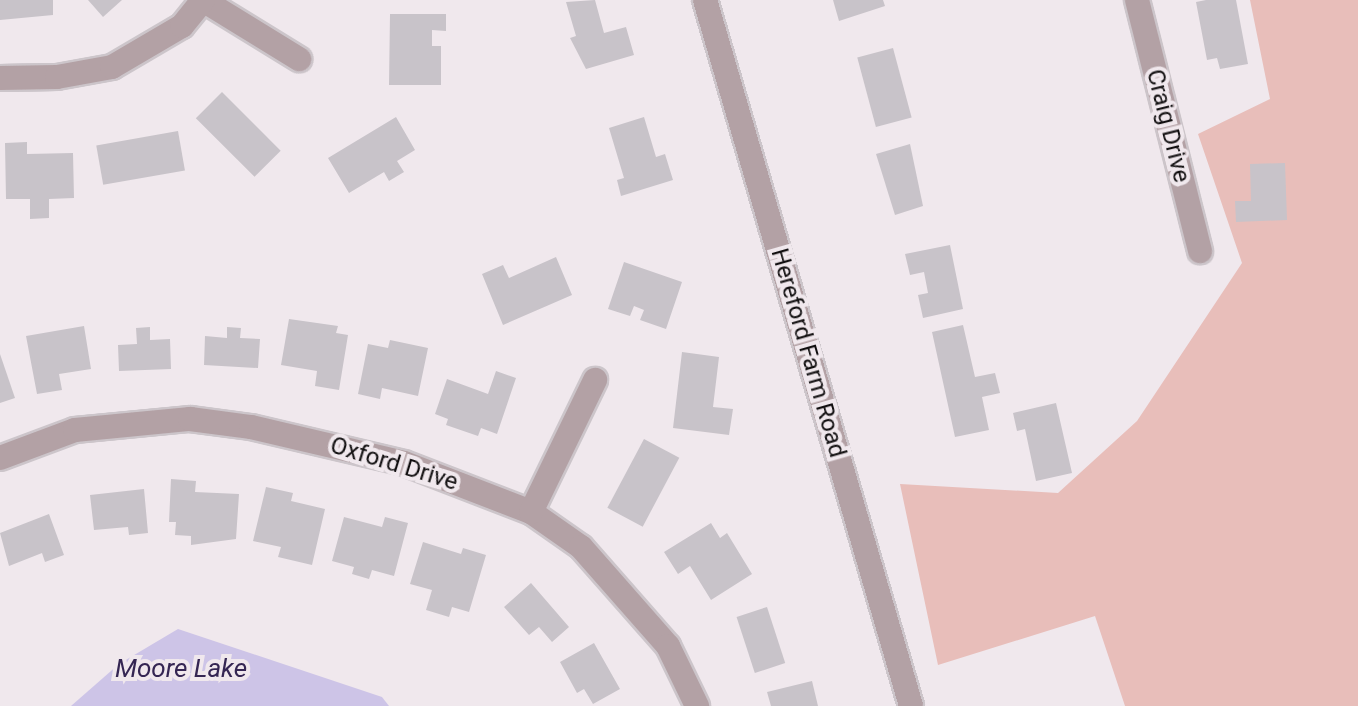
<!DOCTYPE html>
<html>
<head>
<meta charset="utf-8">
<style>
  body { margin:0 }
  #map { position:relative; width:1358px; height:706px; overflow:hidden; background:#f0e8ed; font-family:Roboto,sans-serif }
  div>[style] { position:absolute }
  .green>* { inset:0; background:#e8beba }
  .water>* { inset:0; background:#cdc4e7 }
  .building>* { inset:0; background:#c8c3c9; transform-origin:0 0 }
  .roads { filter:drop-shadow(2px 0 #ccc5ca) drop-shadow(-2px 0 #ccc5ca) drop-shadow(0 2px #ccc5ca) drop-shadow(0 -2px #ccc5ca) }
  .minor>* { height:24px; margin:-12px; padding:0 12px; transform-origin:12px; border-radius:12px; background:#b3a1a5 }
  span { translate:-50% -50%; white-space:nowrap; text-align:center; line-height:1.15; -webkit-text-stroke:8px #f0e8ed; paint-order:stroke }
  .street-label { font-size:24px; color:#110f10 }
  .water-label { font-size:26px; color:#352653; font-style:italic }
</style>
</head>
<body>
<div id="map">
  <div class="green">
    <div style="clip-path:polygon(1250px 0,1358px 0,1358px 706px,1125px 706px,1095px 616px,938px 665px,900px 484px,1058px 493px,1137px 421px,1242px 263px,1198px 134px,1270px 99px)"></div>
  </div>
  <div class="water">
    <div style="clip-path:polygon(178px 629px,382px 697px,389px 706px,71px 706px,119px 664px)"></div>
  </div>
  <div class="building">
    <div style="clip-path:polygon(0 0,53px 0,53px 15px,0 20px)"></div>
    <div style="clip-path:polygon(88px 0,122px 0,103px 17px)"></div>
    <div style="clip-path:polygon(595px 0,604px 33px,626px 27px,634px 55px,586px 69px,570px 38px,576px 36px,566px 2px)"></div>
    <div style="clip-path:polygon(833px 0,883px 0,885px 6px,839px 21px)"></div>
    <div style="clip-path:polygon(1206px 0,1236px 0,1248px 64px,1220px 69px,1217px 58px,1207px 60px,1196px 2px)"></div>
    <div style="clip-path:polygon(390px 14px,446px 14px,446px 31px,432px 30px,432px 46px,441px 46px,441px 85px,389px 85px)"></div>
    <div style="left:893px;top:48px;width:72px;height:37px;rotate:75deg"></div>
    <div style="left:222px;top:92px;width:83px;height:37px;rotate:45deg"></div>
    <div style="clip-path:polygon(396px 117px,415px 150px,397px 161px,404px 172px,389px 181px,384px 172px,349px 193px,328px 158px)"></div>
    <div style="clip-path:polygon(644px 117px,656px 157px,665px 154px,673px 180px,621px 196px,617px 180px,624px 178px,609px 128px)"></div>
    <div style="left:178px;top:131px;width:40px;height:83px;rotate:80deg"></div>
    <div style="clip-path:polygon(27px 142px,27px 154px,73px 153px,74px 198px,49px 199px,49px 218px,30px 219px,30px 199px,6px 199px,5px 143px)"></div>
    <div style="clip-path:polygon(910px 144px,923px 206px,895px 215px,876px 154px)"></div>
    <div style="clip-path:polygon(1285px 163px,1287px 220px,1236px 222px,1235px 201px,1251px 201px,1250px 164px)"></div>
    <div style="clip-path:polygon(950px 245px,963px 309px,923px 318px,918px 295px,928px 293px,924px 272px,910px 275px,905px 254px)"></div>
    <div style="clip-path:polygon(556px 257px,572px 295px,503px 325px,482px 274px,503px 265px,509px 278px)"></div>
    <div style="clip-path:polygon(624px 262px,682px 282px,666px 329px,640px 320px,644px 310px,634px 306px,630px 316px,608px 309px)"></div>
    <div style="clip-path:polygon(289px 319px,338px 326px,336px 333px,348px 335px,339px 390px,315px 386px,317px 371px,281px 365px)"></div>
    <div style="clip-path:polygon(963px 325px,975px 377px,995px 373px,1000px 393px,982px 397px,989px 430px,955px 437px,932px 332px)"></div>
    <div style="clip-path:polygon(84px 326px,91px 369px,59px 374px,62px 390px,37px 394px,26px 336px)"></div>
    <div style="clip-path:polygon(150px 327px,150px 340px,170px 339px,171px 369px,119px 371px,118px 345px,137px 344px,136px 328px)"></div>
    <div style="clip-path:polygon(227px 327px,241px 328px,240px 338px,260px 339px,258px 368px,204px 365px,205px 336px,227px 338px)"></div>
    <div style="clip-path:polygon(390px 340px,428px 348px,418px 396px,382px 388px,380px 399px,358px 394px,368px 344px,388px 348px)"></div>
    <div style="clip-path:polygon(682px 352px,719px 357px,713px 407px,733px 409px,729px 435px,673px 428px)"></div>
    <div style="clip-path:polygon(0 354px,15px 398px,0 403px)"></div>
    <div style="clip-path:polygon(496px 371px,516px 378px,497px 434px,481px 428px,478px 436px,446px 425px,448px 419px,435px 414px,447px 379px,488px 394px)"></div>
    <div style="clip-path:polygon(1056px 403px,1072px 473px,1036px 481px,1025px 429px,1017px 431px,1013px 413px)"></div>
    <div style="left:644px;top:439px;width:40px;height:78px;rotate:28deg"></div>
    <div style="clip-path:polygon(171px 479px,196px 481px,195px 492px,239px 494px,236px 539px,191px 545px,191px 536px,175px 535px,176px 522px,169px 522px)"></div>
    <div style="clip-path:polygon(266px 487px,293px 493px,291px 501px,325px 509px,312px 565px,278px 557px,281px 547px,253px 541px)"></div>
    <div style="clip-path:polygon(144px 489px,148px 533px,129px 535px,128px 527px,94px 530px,90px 495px)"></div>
    <div style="clip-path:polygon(49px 514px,64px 555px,45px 562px,42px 553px,9px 566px,0 533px)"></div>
    <div style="clip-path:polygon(344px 517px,382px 527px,385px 517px,408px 523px,394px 576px,372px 570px,369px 579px,352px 574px,354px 567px,332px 561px)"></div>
    <div style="clip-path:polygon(711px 523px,720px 538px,727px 533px,752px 574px,711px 600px,690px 566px,678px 574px,664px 552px)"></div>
    <div style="clip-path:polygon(423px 542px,461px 554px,463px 548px,486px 555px,469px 612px,452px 607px,449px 617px,426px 610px,432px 590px,410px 584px)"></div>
    <div style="clip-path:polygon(531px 583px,569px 627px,552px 642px,539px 627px,529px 635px,504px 607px)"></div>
    <div style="left:767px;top:607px;width:59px;height:32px;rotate:72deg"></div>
    <div style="clip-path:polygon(594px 643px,620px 689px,593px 704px,584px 689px,577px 693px,560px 662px)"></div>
    <div style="clip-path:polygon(812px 681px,818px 706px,771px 706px,767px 692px)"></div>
  </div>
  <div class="roads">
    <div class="minor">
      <div style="left:203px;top:0;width:113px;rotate:31.6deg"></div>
      <div style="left:705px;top:0;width:735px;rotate:73.73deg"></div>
      <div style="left:1137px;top:0;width:259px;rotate:75.9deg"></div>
      <div style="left:0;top:78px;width:57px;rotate:-1deg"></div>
      <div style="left:57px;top:77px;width:56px;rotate:-10.3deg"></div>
      <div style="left:112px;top:67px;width:81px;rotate:-30.4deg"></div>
      <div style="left:182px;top:26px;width:33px;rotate:-51deg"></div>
      <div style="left:0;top:458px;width:80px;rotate:-20.5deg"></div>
      <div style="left:75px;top:430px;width:116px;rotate:-5.5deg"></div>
      <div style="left:190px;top:419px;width:62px;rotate:7.5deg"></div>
      <div style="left:251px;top:427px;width:157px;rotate:13.2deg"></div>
      <div style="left:404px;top:463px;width:136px;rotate:21.1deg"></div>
      <div style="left:531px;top:512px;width:61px;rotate:35deg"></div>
      <div style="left:581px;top:547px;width:132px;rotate:48.7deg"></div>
      <div style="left:668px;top:646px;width:67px;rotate:64.2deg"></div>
      <div style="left:531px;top:512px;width:147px;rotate:-64.1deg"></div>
    </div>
  </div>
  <div class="street-label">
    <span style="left:1168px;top:126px;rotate:76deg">Craig Drive</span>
    <span style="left:808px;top:353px;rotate:74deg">Hereford Farm Road</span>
    <span style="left:394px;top:464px;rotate:17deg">Oxford Drive</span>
  </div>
  <div class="water-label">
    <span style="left:181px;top:669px">Moore Lake</span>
  </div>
</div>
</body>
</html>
